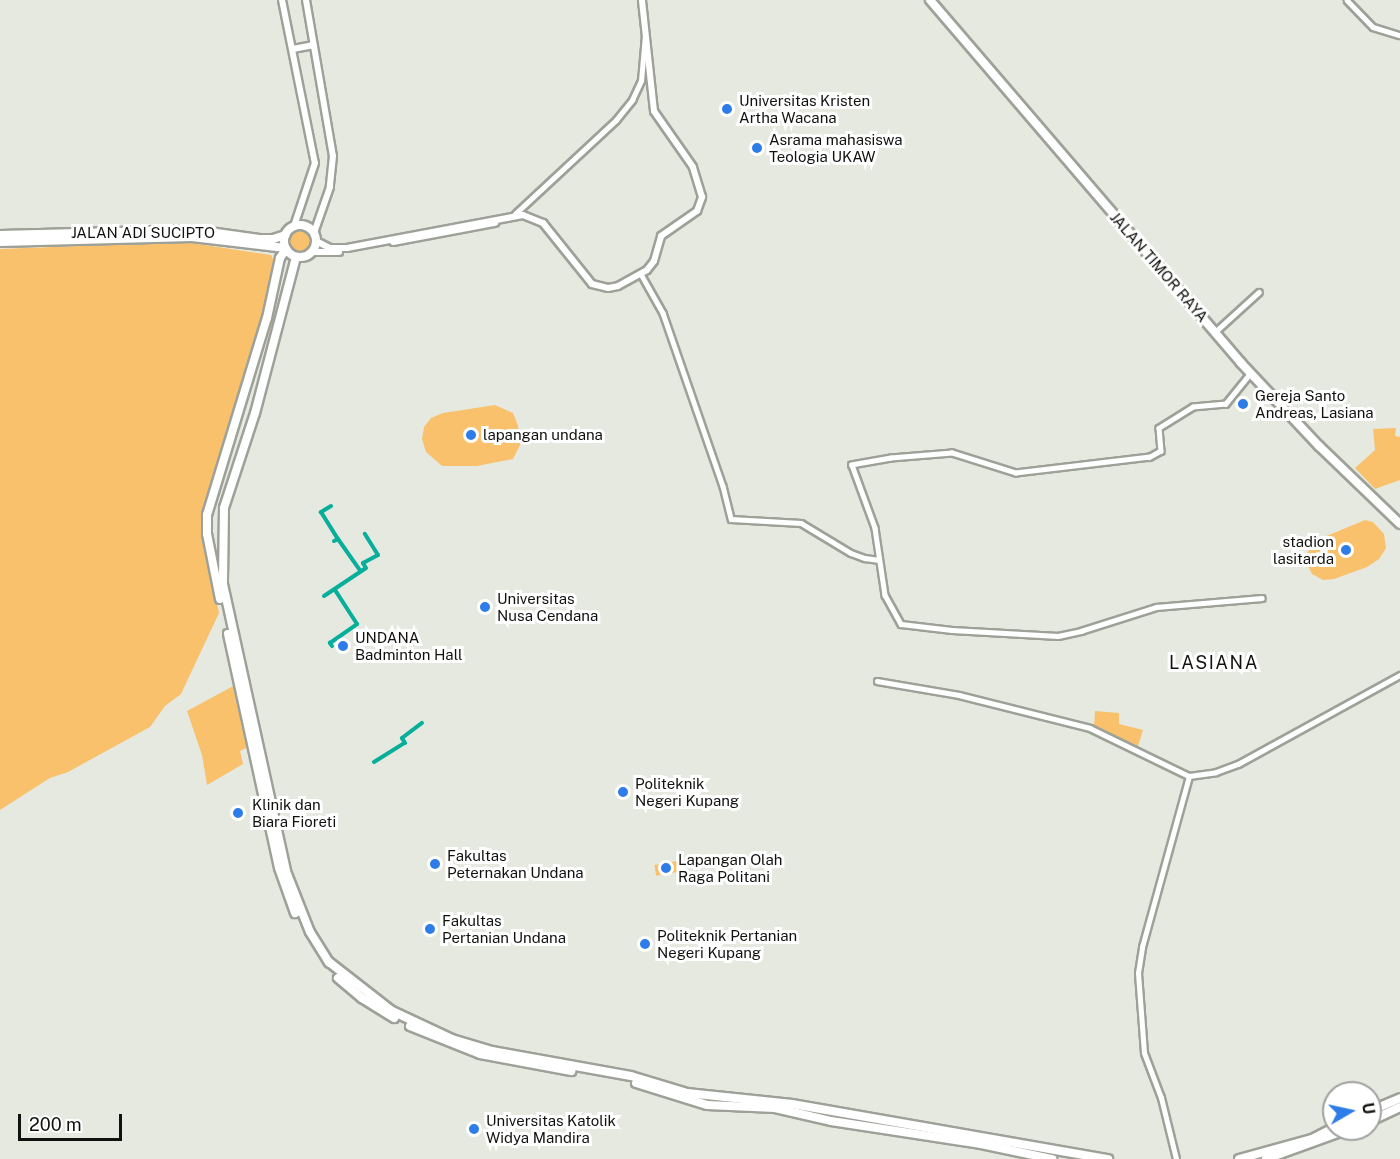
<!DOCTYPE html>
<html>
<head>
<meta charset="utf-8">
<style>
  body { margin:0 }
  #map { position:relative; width:1400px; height:1159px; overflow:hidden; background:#e5e9e0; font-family:"Public Sans",sans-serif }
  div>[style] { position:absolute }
  .green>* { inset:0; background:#fac16d; transform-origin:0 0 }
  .round { border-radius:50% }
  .canal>* { height:4px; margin:-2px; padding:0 2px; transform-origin:2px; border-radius:2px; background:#07ae99 }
  .roads { filter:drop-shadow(2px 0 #9da198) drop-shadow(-2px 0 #9da198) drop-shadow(0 2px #9da198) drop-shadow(0 -2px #9da198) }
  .minor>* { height:4.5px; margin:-2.25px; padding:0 2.25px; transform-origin:2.25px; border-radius:2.25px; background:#fff }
  .major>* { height:6px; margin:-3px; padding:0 3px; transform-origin:3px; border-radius:3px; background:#fff }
  .highway>* { height:8px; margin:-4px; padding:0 4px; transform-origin:4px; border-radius:4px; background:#fff }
  .highway>.ring { margin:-4px; padding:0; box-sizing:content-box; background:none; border:8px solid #fff; border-radius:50% }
  .dots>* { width:16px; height:16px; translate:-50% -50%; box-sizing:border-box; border:3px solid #fff; border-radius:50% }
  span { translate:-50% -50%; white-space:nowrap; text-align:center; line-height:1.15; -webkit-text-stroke:6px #fff; paint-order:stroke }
  .poi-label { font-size:15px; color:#11120f }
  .left { translate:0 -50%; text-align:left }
  .right { translate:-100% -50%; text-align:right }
  .street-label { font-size:15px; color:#11120f }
  .quarter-label { font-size:18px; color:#11120f; letter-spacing:1.5px }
  .north { position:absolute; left:1322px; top:1081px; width:60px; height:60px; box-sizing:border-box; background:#fff; border:2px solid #a0a09f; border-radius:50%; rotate:81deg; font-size:16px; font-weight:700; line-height:24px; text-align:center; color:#11120f }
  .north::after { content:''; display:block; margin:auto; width:21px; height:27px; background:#2d7ce7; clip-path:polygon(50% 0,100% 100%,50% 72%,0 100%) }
  .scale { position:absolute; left:18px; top:1114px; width:104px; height:27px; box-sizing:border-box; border:3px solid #11120f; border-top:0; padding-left:8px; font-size:18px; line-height:21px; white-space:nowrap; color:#11120f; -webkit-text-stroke:4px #fff; paint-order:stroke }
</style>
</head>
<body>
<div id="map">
  <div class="green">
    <div class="round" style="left:289px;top:229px;width:22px;height:22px"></div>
    <div style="clip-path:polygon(185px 242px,271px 255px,274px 261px,264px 312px,206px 499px,202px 526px,219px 613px,181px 694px,165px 706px,150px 727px,68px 772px,50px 778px,0 810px,0 249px)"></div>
    <div style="clip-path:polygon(495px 405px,513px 413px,518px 426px,520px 445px,513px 459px,477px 466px,442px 466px,426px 452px,422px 439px,424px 427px,431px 418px,443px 413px)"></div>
    <div style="clip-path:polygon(1396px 428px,1395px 436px,1400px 437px,1400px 480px,1375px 489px,1355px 468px,1375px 450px,1373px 429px)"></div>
    <div style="clip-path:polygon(1365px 520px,1373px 522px,1384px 534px,1386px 548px,1379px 559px,1367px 567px,1334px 579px,1323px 580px,1312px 574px,1305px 560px,1312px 542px)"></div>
    <div style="clip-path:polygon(237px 684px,250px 746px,240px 751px,243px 764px,207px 785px,202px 755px,187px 711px)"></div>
    <div style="clip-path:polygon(1095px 711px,1119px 713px,1119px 724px,1143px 730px,1138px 746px,1094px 726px)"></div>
    <div style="left:677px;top:861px;width:11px;height:23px;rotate:80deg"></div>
  </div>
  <div class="canal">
    <div style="left:331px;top:506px;width:12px;rotate:149deg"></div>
    <div style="left:321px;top:512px;width:32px;rotate:58deg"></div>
    <div style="left:334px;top:541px;width:4px;rotate:-27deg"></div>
    <div style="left:338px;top:539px;width:39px;rotate:55deg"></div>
    <div style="left:324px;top:596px;width:50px;rotate:-33.7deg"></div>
    <div style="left:366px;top:568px;width:6px;rotate:-121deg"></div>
    <div style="left:363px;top:563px;width:17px;rotate:-28deg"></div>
    <div style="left:378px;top:555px;width:25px;rotate:-122deg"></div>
    <div style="left:332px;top:646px;width:4px;rotate:-124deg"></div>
    <div style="left:330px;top:643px;width:33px;rotate:-35deg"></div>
    <div style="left:357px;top:624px;width:40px;rotate:-122.9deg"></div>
    <div style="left:374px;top:762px;width:36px;rotate:-32deg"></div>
    <div style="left:405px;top:743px;width:6px;rotate:-121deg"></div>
    <div style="left:402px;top:738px;width:25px;rotate:-37deg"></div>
  </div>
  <div class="roads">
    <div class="minor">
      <div style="left:1347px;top:0;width:37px;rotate:46deg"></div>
      <div style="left:1373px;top:27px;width:28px;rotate:17deg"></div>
      <div style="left:515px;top:214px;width:138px;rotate:-42.9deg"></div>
      <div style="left:616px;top:120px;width:26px;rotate:-51deg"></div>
      <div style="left:632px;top:100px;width:21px;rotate:-65deg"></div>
      <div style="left:641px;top:81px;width:46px;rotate:-85deg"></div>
      <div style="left:641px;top:274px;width:45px;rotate:60.6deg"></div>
      <div style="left:663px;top:313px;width:183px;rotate:70.9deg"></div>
      <div style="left:723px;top:486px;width:34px;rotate:76deg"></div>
      <div style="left:731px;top:519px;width:70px;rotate:3.3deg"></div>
      <div style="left:801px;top:523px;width:58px;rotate:31deg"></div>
      <div style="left:851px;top:553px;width:15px;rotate:20deg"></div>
      <div style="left:865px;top:558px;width:14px;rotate:8deg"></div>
      <div style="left:1215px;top:332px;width:59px;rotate:-42.3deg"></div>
      <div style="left:1251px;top:373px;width:40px;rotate:129deg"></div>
      <div style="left:1226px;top:404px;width:33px;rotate:175deg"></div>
      <div style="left:1193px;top:407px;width:40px;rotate:148deg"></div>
      <div style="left:1159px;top:428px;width:23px;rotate:85deg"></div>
      <div style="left:1161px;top:451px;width:13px;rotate:151deg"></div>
      <div style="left:1150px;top:457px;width:135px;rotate:173.2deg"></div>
      <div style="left:1016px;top:473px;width:67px;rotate:-162.6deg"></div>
      <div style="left:952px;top:453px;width:61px;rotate:175.3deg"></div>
      <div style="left:891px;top:458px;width:40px;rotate:170deg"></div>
      <div style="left:852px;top:465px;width:67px;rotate:69.9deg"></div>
      <div style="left:875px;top:528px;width:68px;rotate:81.5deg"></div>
      <div style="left:885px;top:595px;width:33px;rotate:61deg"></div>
      <div style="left:901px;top:624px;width:51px;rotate:6.7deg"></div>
      <div style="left:952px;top:630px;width:106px;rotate:3.2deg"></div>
      <div style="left:1058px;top:636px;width:24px;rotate:-12deg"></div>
      <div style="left:1081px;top:631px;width:79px;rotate:-17.7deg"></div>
      <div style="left:1156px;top:607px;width:106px;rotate:-4.9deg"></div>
      <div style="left:877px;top:681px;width:83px;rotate:9.7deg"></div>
      <div style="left:959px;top:695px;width:135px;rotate:14.1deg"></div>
      <div style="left:1090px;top:728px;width:110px;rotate:25.9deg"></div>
      <div style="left:1189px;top:776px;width:27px;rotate:-8deg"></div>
      <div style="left:1216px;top:772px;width:23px;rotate:-20deg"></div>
      <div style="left:1238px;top:764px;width:185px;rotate:-28.8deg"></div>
      <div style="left:1176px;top:1159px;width:63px;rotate:-103.8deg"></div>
      <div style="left:1161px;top:1098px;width:48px;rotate:-110.7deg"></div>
      <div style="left:1144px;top:1053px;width:80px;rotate:-94.3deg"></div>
      <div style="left:1138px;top:973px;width:26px;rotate:-81deg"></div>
      <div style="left:1142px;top:947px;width:177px;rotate:-74.6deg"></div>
    </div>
    <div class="major">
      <div style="left:282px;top:0;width:166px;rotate:78.6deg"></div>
      <div style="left:315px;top:163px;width:66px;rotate:108.4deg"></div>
      <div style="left:306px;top:0;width:158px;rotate:80.2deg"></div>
      <div style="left:333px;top:156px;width:31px;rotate:96deg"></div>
      <div style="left:330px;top:187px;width:49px;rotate:109.2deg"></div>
      <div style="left:293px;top:49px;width:21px;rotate:-11deg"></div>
      <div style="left:316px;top:241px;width:16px;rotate:27deg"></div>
      <div style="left:330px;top:248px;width:17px"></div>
      <div style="left:347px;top:248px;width:179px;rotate:-10.6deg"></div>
      <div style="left:523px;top:215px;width:22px;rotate:22deg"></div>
      <div style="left:543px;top:223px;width:78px;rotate:51.2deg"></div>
      <div style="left:592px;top:284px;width:16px;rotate:14deg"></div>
      <div style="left:608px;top:288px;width:10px;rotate:-11deg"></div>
      <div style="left:618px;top:286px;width:33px;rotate:-29deg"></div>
      <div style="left:647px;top:270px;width:11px;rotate:-52deg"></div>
      <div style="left:654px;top:261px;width:26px;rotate:-74deg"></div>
      <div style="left:661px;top:236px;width:44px;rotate:-34.8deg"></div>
      <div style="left:697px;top:211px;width:15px;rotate:-70deg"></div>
      <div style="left:702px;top:197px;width:31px;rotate:-107deg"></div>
      <div style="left:693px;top:167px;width:68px;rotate:-124.9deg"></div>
      <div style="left:654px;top:111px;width:112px;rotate:-96.2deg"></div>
      <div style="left:393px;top:242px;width:104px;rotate:-10.6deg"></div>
      <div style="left:312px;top:252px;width:27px"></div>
    </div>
    <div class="highway">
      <div style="left:930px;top:0;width:478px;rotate:49.4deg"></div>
      <div style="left:1241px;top:363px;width:114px;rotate:46.8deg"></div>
      <div style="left:1319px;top:446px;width:112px;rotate:43.9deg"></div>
      <div class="ring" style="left:284px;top:225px;width:24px;height:24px"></div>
      <div style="left:0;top:235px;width:195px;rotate:-1.5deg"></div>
      <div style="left:195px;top:230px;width:65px;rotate:8deg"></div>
      <div style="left:259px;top:239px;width:14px"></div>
      <div style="left:273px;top:239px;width:13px;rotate:-18deg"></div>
      <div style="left:0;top:242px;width:192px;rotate:-1.5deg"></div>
      <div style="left:192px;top:237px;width:94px;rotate:6.7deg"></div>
      <div style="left:296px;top:257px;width:161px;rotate:104.7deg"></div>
      <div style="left:255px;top:413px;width:100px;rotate:108.1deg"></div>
      <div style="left:224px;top:508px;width:76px;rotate:90.8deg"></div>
      <div style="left:223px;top:584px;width:297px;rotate:77.6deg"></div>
      <div style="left:287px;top:874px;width:62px;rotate:68.4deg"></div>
      <div style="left:310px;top:932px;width:36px;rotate:58deg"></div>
      <div style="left:329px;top:962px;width:80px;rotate:37.9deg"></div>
      <div style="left:392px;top:1011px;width:66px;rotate:25deg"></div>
      <div style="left:452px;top:1039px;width:42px;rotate:16.7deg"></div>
      <div style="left:492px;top:1051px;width:141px;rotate:10.2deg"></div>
      <div style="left:631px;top:1076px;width:59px;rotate:16.9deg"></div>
      <div style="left:687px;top:1093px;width:106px;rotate:6deg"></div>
      <div style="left:792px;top:1104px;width:321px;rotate:9.9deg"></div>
      <div style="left:220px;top:599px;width:66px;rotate:-101.3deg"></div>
      <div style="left:207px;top:534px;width:19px;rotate:-90deg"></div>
      <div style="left:207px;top:515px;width:206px;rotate:-73.1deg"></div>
      <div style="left:267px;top:318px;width:61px;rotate:-77.8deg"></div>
      <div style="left:280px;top:258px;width:11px;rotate:-56deg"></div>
      <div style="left:228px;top:634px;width:239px;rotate:77.7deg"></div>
      <div style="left:279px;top:868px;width:48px;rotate:70.4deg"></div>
      <div style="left:338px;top:978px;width:31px;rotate:40deg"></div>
      <div style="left:362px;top:998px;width:38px;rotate:32deg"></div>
      <div style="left:410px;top:1026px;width:75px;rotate:21.8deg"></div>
      <div style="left:480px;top:1054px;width:93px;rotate:10.6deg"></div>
      <div style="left:636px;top:1083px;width:74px;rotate:17.2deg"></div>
      <div style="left:707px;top:1105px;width:68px;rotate:2.5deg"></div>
      <div style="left:775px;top:1108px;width:57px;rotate:13.1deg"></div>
      <div style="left:831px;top:1121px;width:152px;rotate:8.7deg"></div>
      <div style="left:981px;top:1144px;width:73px;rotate:11.9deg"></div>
      <div style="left:1370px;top:1111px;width:33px;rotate:-23deg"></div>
      <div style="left:1370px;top:1121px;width:33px;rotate:-25deg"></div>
      <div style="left:1239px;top:1159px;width:76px;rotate:-15.3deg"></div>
      <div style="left:1312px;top:1139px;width:25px;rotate:-27deg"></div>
      <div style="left:1266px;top:1159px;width:88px;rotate:-19.9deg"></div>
    </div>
  </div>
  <div class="dots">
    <div style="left:727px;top:109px;background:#2d7ce7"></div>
    <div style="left:757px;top:148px;background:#2d7ce7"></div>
    <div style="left:1243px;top:404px;background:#2d7ce7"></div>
    <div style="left:471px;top:435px;background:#2d7ce7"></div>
    <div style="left:1346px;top:550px;background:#2d7ce7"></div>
    <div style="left:485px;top:607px;background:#2d7ce7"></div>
    <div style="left:343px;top:646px;background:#2d7ce7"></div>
    <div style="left:623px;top:792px;background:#2d7ce7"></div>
    <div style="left:238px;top:813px;background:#2d7ce7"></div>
    <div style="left:435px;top:864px;background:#2d7ce7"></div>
    <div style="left:666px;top:868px;background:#2d7ce7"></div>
    <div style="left:430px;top:929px;background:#2d7ce7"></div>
    <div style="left:645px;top:944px;background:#2d7ce7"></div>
    <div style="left:474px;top:1129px;background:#2d7ce7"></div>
  </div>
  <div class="poi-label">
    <span class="left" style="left:739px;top:109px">Universitas Kristen<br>Artha Wacana</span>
    <span class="left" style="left:769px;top:148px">Asrama mahasiswa<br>Teologia UKAW</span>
    <span class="left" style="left:1255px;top:404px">Gereja Santo<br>Andreas, Lasiana</span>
    <span class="left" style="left:483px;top:435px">lapangan undana</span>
    <span class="right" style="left:1334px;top:550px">stadion<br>lasitarda</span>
    <span class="left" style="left:497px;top:607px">Universitas<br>Nusa Cendana</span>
    <span class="left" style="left:355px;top:646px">UNDANA<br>Badminton Hall</span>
    <span class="left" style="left:635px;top:792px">Politeknik<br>Negeri Kupang</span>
    <span class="left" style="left:252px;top:813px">Klinik dan<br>Biara Fioreti</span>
    <span class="left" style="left:447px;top:864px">Fakultas<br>Peternakan Undana</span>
    <span class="left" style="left:678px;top:868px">Lapangan Olah<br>Raga Politani</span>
    <span class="left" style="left:442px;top:929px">Fakultas<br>Pertanian Undana</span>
    <span class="left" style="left:657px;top:944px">Politeknik Pertanian<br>Negeri Kupang</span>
    <span class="left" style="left:486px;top:1129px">Universitas Katolik<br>Widya Mandira</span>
  </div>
  <div class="street-label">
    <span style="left:143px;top:233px">JALAN ADI SUCIPTO</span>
    <span style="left:1159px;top:267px;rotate:49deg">JALAN TIMOR RAYA</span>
  </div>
  <div class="quarter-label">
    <span style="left:1214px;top:663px">LASIANA</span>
  </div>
  <div class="north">U</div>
  <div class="scale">200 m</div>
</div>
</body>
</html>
